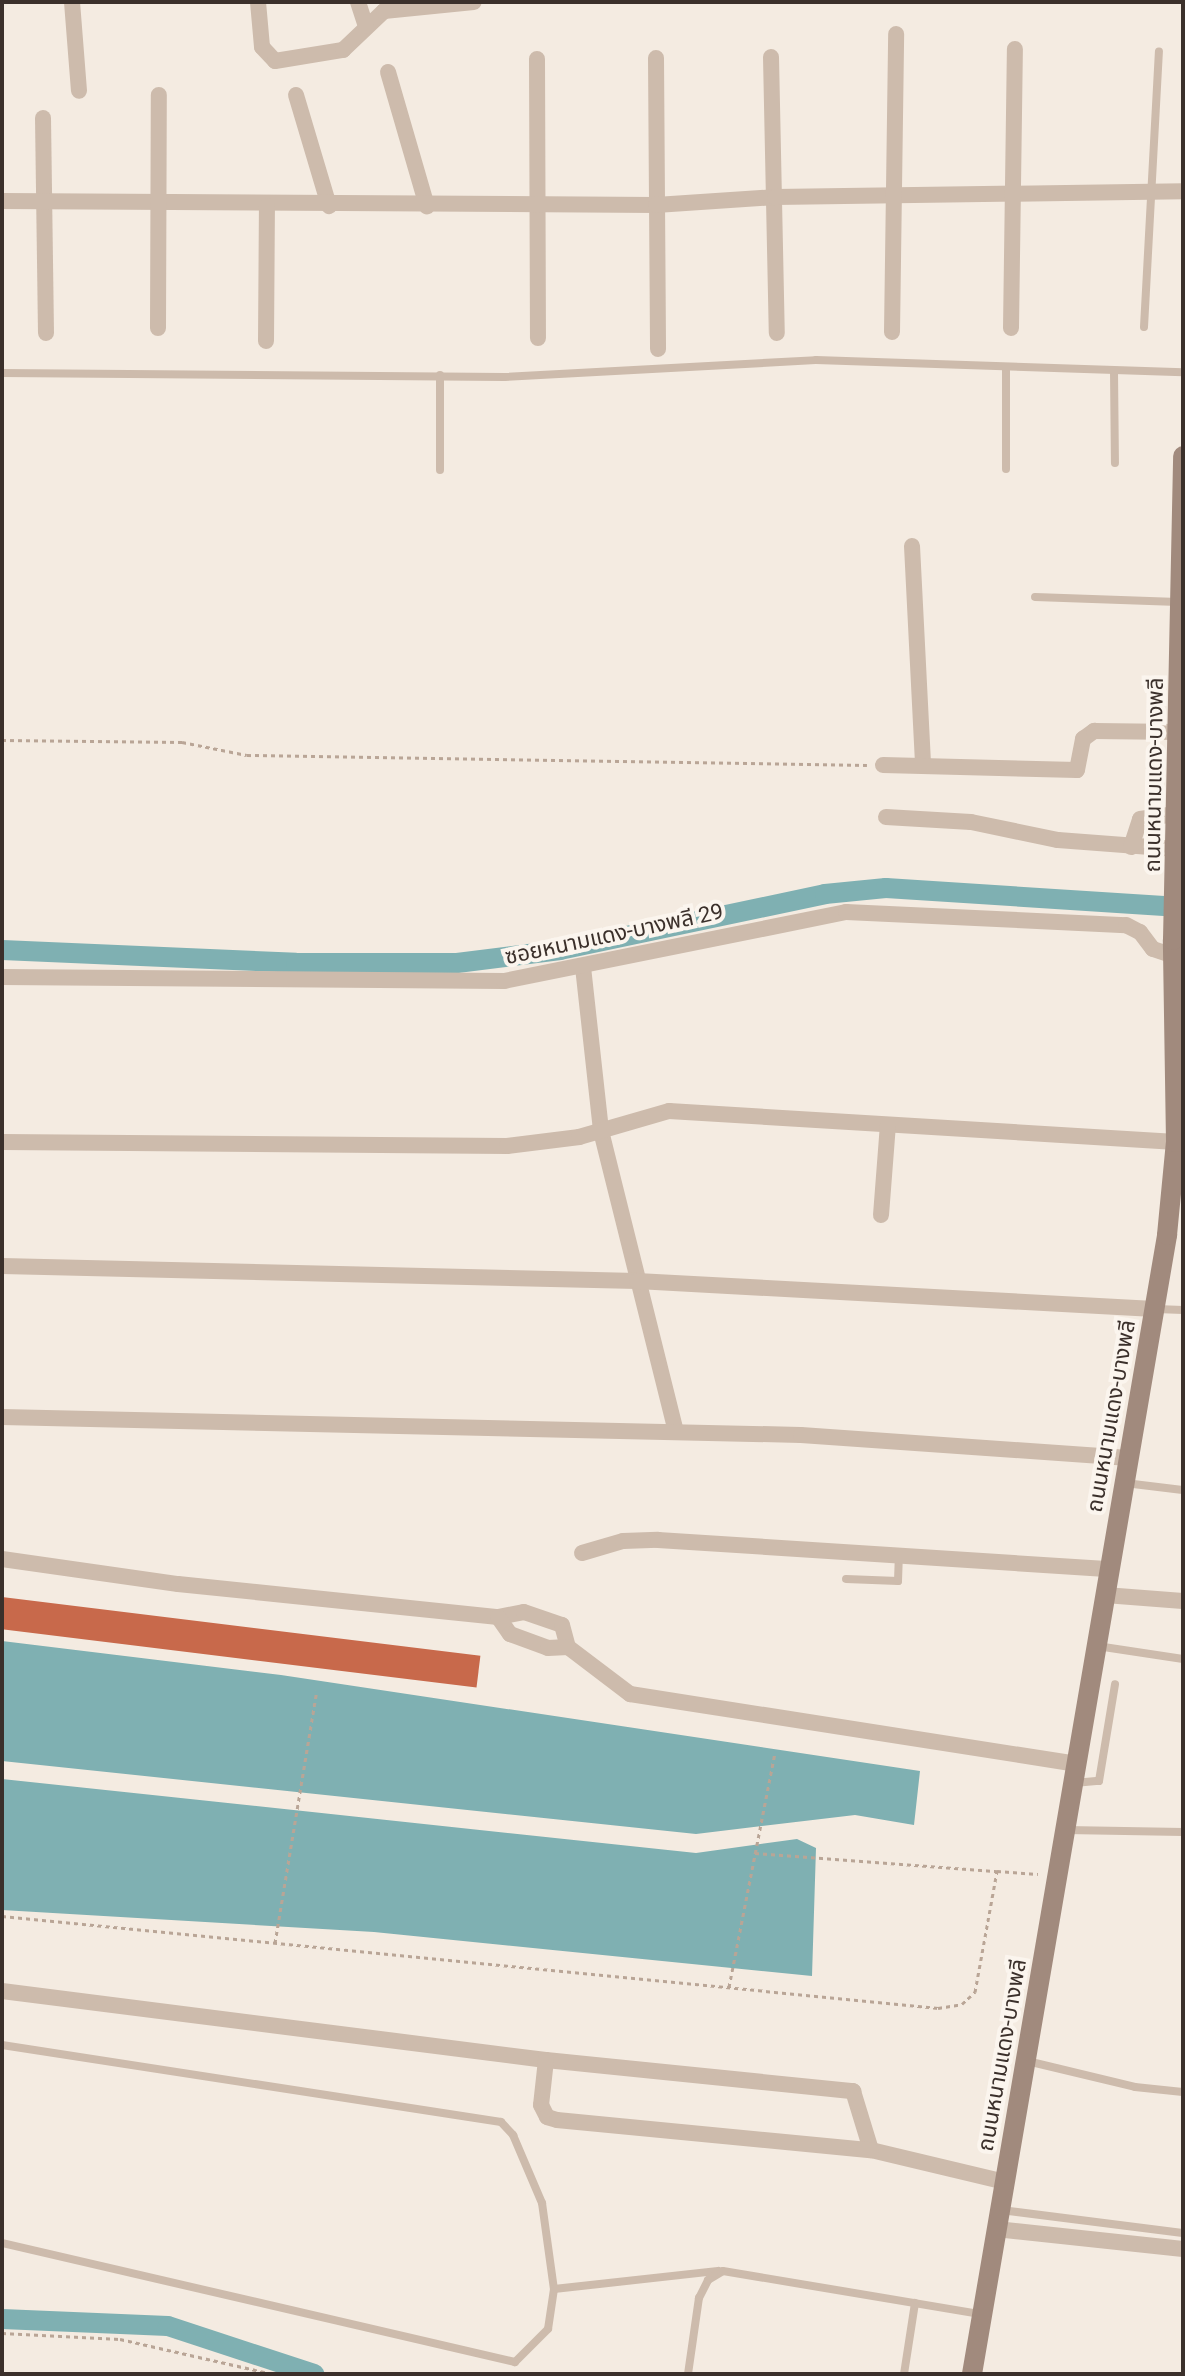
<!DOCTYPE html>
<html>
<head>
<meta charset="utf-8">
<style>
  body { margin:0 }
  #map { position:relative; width:1185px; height:2376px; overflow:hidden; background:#f4ebe1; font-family:Roboto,"Noto Sans Thai",sans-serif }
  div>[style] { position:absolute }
  .water>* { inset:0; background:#7fb0b2 }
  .canal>* { height:20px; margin:-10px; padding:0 10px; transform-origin:10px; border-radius:10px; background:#7fb0b2 }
  .building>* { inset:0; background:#c8694b; transform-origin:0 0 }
  .path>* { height:3px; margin-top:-1.5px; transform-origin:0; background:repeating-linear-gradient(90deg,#b9a596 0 4px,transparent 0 8px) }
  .service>* { height:8px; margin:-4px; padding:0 4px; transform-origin:4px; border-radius:4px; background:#cdbbac }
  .minor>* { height:16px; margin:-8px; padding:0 8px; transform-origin:8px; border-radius:8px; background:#cdbbac }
  .secondary>* { height:20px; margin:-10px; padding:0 10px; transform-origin:10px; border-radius:10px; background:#a18a7d }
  span { translate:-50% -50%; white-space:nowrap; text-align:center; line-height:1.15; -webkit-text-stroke:8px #fbf5ee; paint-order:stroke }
  .street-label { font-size:22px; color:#3b302b }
  .frame { position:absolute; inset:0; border:4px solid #3b302b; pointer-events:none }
</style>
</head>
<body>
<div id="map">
  <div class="water">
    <div style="clip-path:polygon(2px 1641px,281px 1675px,920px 1771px,914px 1825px,855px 1815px,696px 1834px,2px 1761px)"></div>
    <div style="clip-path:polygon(2px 1779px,696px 1853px,797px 1839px,816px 1848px,812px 1976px,374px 1932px,2px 1910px)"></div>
  </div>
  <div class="canal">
    <div style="left:2px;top:950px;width:294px;rotate:2.5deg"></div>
    <div style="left:296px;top:963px;width:161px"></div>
    <div style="left:457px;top:963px;width:104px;rotate:-7.2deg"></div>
    <div style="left:560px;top:950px;width:271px;rotate:-11.9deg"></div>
    <div style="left:825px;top:894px;width:61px;rotate:-5.6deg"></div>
    <div style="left:886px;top:888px;width:298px;rotate:3.7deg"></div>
    <div style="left:2px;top:2319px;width:166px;rotate:2.4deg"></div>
    <div style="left:168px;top:2326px;width:154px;rotate:18.2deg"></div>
  </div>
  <div class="building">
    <div style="left:2px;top:1597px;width:482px;height:32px;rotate:7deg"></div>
  </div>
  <div class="path">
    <div style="left:2px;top:740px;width:180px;rotate:0.6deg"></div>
    <div style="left:182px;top:742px;width:66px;rotate:11.3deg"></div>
    <div style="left:247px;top:755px;width:620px;rotate:0.92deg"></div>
    <div style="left:755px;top:1853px;width:243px;rotate:4.3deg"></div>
    <div style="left:2px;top:1916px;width:941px;rotate:5.61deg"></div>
    <div style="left:938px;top:2008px;width:24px;rotate:-9deg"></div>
    <div style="left:962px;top:2004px;width:18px;rotate:-43deg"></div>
    <div style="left:975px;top:1992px;width:123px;rotate:-79.7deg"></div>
    <div style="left:997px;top:1871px;width:41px;rotate:4.2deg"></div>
    <div style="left:275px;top:1943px;width:256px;rotate:-80.6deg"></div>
    <div style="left:729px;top:1987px;width:239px;rotate:-78.9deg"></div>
    <div style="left:2px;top:2333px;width:118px;rotate:2.9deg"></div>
    <div style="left:120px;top:2339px;width:157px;rotate:12.9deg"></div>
  </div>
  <div class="service">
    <div style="left:1144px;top:327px;width:276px;rotate:-86.9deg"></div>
    <div style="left:1006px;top:369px;width:100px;rotate:90deg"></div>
    <div style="left:1114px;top:372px;width:91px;rotate:89.4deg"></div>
    <div style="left:2px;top:373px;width:502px;rotate:0.46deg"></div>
    <div style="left:504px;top:377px;width:312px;rotate:-3.1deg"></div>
    <div style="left:816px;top:360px;width:367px;rotate:1.9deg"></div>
    <div style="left:440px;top:375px;width:95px;rotate:90deg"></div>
    <div style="left:1035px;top:597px;width:143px;rotate:2deg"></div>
    <div style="left:1156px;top:1309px;width:27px;rotate:2deg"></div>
    <div style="left:1125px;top:1483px;width:58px;rotate:6.9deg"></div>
    <div style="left:846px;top:1579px;width:52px;rotate:2.2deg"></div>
    <div style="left:898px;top:1581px;width:26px;rotate:-88deg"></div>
    <div style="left:1097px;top:1646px;width:87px;rotate:8.6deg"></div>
    <div style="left:1074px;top:1783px;width:25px;rotate:-5deg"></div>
    <div style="left:1099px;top:1781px;width:98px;rotate:-80.6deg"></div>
    <div style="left:1066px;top:1830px;width:117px;rotate:1deg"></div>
    <div style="left:2px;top:2045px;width:505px;rotate:8.77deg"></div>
    <div style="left:501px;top:2122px;width:18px;rotate:47deg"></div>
    <div style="left:513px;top:2135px;width:74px;rotate:66.9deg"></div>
    <div style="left:542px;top:2203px;width:87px;rotate:82.1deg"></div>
    <div style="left:554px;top:2289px;width:40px;rotate:98.5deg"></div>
    <div style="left:548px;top:2329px;width:47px;rotate:135deg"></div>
    <div style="left:515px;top:2362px;width:527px;rotate:-166.94deg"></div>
    <div style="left:1027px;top:2061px;width:111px;rotate:13.5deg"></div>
    <div style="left:1135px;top:2087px;width:48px;rotate:5.9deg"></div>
    <div style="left:1001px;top:2210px;width:183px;rotate:7.2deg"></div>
    <div style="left:554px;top:2289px;width:165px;rotate:-6.3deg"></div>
    <div style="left:688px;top:2374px;width:77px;rotate:-81.8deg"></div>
    <div style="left:699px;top:2298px;width:20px;rotate:-63deg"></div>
    <div style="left:708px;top:2280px;width:17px;rotate:-31deg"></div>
    <div style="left:723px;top:2271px;width:261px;rotate:9.5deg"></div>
    <div style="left:904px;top:2374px;width:72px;rotate:-81.2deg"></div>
  </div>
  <div class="minor">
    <div style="left:72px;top:2px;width:89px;rotate:85.5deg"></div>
    <div style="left:258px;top:2px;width:45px;rotate:84.9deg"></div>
    <div style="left:262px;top:47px;width:19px;rotate:47deg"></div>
    <div style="left:275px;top:61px;width:69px;rotate:-9.2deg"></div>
    <div style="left:343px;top:50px;width:57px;rotate:-43.6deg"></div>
    <div style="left:384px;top:11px;width:90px;rotate:-5.7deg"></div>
    <div style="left:358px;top:2px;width:25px;rotate:72deg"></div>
    <div style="left:771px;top:57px;width:276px;rotate:88.8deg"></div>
    <div style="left:656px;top:58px;width:291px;rotate:89.6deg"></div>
    <div style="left:537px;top:59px;width:279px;rotate:89.8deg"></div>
    <div style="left:388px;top:72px;width:140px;rotate:73.8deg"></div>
    <div style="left:296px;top:95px;width:116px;rotate:73.4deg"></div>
    <div style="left:43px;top:118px;width:215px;rotate:89.2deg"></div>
    <div style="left:2px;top:201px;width:654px;rotate:0.35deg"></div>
    <div style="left:656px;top:205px;width:119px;rotate:-3.8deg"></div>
    <div style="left:775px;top:197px;width:408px;rotate:-0.8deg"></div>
    <div style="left:158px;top:328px;width:233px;rotate:-89.8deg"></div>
    <div style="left:1011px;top:328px;width:279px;rotate:-89.2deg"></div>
    <div style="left:892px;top:332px;width:298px;rotate:-89.2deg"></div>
    <div style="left:266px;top:341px;width:135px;rotate:-89.6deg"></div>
    <div style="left:912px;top:546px;width:220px;rotate:87.1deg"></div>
    <div style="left:883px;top:765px;width:194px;rotate:1.5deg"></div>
    <div style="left:1077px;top:770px;width:32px;rotate:-79deg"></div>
    <div style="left:1083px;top:739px;width:14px;rotate:-36deg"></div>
    <div style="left:1094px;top:731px;width:85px;rotate:0.7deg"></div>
    <div style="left:886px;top:817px;width:85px;rotate:3.4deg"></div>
    <div style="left:971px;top:822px;width:89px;rotate:11.7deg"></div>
    <div style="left:1058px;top:840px;width:119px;rotate:4.3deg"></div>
    <div style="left:1131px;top:847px;width:29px;rotate:-72deg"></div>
    <div style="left:1140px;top:819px;width:36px;rotate:-8deg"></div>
    <div style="left:583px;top:967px;width:165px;rotate:83.7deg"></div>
    <div style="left:601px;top:1131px;width:309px;rotate:76deg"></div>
    <div style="left:2px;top:977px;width:502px;rotate:0.46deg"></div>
    <div style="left:504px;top:981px;width:349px;rotate:-11.4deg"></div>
    <div style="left:846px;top:912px;width:280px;rotate:2.7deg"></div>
    <div style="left:1126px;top:925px;width:16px;rotate:27deg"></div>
    <div style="left:1140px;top:932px;width:21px;rotate:53deg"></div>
    <div style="left:1153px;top:949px;width:22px;rotate:18deg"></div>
    <div style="left:2px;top:1142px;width:505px;rotate:0.45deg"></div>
    <div style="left:507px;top:1146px;width:73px;rotate:-7.1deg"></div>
    <div style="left:579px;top:1137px;width:94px;rotate:-16.1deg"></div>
    <div style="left:669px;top:1111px;width:508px;rotate:3.5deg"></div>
    <div style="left:881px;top:1215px;width:90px;rotate:-85.6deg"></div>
    <div style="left:2px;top:1266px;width:635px;rotate:1.35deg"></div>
    <div style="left:637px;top:1281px;width:518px;rotate:3.1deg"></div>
    <div style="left:2px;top:1417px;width:799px;rotate:1.29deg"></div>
    <div style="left:801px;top:1435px;width:329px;rotate:4deg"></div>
    <div style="left:582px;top:1553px;width:43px;rotate:-16.3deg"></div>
    <div style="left:623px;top:1541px;width:35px;rotate:-2deg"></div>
    <div style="left:658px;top:1540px;width:453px;rotate:3.7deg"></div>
    <div style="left:2px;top:1559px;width:178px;rotate:8.1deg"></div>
    <div style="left:178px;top:1584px;width:322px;rotate:5.9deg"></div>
    <div style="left:498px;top:1617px;width:26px;rotate:-11deg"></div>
    <div style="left:524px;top:1612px;width:40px;rotate:18.9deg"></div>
    <div style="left:562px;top:1625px;width:23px;rotate:75deg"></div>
    <div style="left:568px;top:1647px;width:78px;rotate:37.2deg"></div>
    <div style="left:630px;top:1694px;width:451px;rotate:8.9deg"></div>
    <div style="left:1105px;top:1595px;width:78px;rotate:4.4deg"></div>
    <div style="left:498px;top:1617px;width:21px;rotate:55deg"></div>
    <div style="left:510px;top:1634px;width:40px;rotate:20.2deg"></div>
    <div style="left:548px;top:1648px;width:20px;rotate:-3deg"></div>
    <div style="left:2px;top:1991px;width:548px;rotate:7.23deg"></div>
    <div style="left:546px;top:2060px;width:309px;rotate:5.8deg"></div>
    <div style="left:853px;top:2091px;width:62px;rotate:73deg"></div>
    <div style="left:871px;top:2150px;width:138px;rotate:13.4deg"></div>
    <div style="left:546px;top:2060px;width:45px;rotate:96.3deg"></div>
    <div style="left:541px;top:2105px;width:13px;rotate:63deg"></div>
    <div style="left:547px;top:2117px;width:10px;rotate:17deg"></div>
    <div style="left:557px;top:2120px;width:315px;rotate:5.5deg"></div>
    <div style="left:996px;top:2229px;width:188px;rotate:6.1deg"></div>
  </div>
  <div class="secondary">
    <div style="left:972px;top:2374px;width:1156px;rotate:-80.28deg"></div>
    <div style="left:1167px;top:1235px;width:93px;rotate:-84.5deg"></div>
    <div style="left:1176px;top:1142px;width:202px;rotate:-90.9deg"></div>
    <div style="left:1173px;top:940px;width:484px;rotate:-88.8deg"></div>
  </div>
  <div class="street-label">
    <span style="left:1154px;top:775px;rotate:-89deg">ถนนหนามแดง-บางพลี</span>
    <span style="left:614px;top:934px;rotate:-12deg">ซอยหนามแดง-บางพลี 29</span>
    <span style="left:1111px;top:1416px;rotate:-80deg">ถนนหนามแดง-บางพลี</span>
    <span style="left:1002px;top:2055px;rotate:-80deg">ถนนหนามแดง-บางพลี</span>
  </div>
  <div class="frame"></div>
</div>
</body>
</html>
